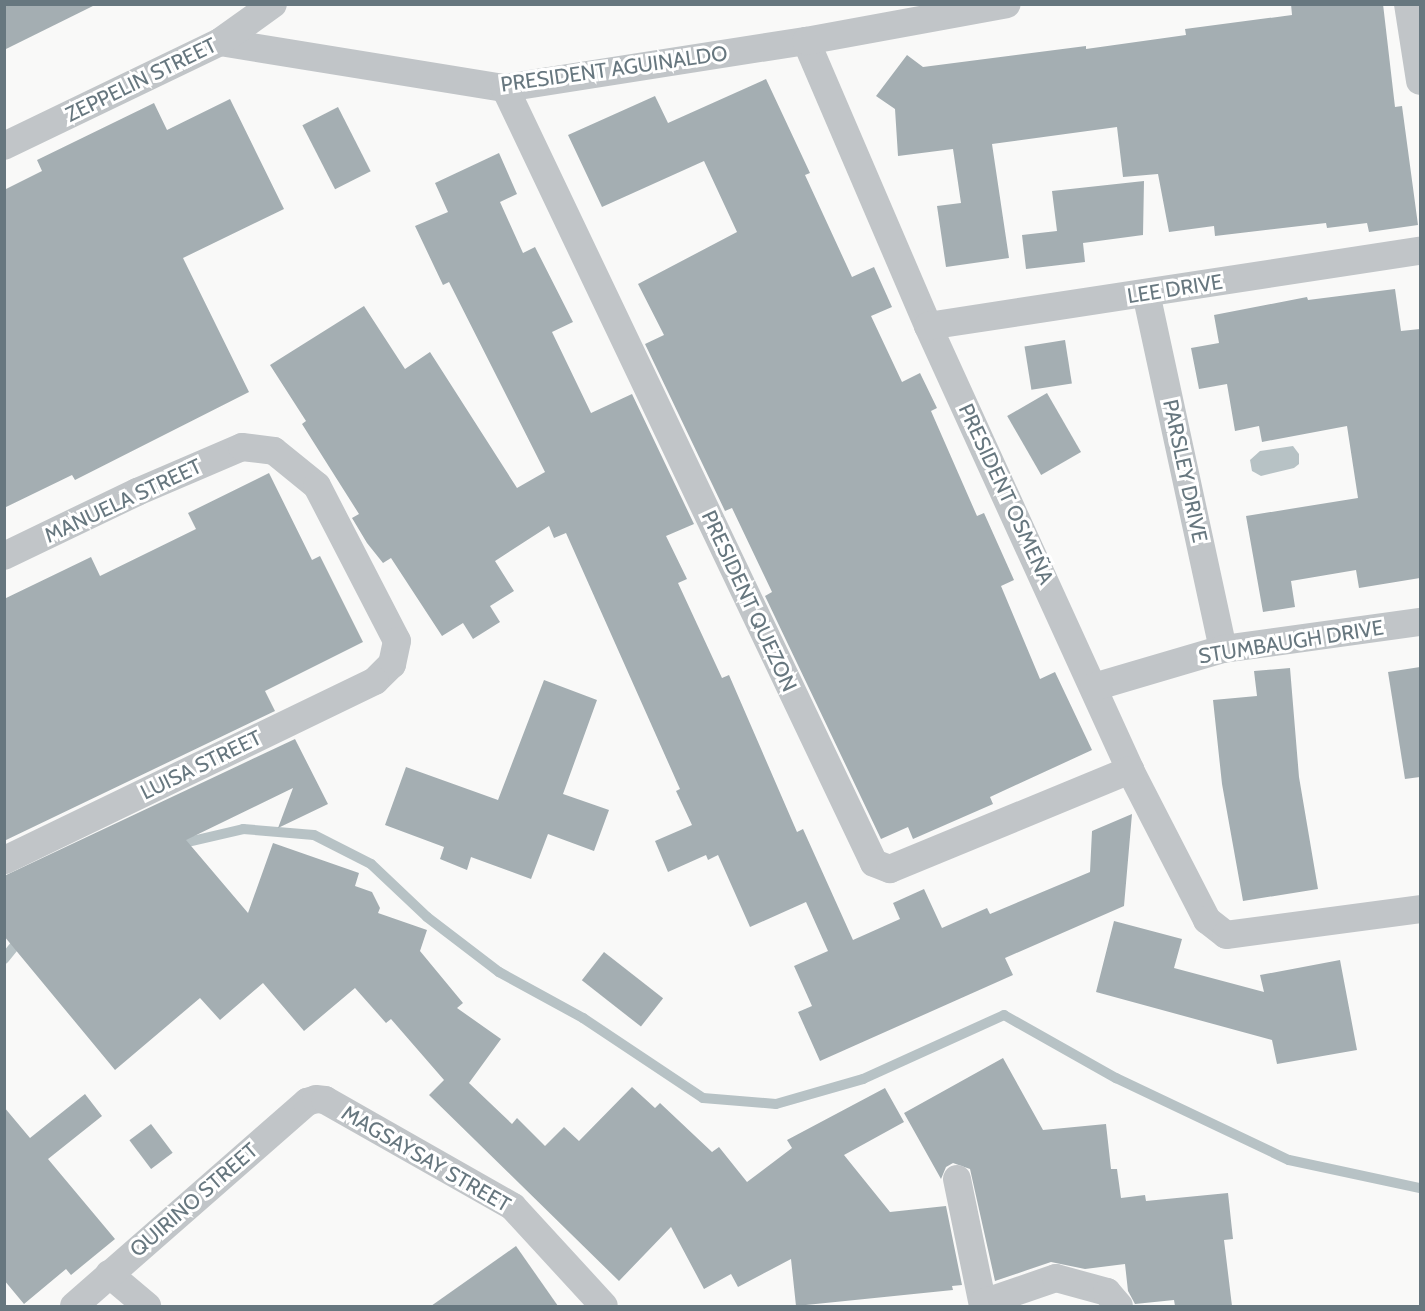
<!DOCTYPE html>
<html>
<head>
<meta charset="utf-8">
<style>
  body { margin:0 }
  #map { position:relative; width:1425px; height:1311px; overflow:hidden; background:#f9f9f8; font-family:Cabin,sans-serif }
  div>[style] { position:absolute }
  .water>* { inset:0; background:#b7c2c5 }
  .stream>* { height:10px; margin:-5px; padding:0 5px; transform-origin:5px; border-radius:5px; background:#b7c2c5 }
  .building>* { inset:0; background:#a4aeb2; transform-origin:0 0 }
  .street>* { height:28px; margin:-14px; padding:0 14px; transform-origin:14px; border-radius:14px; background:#c1c5c8 }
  span { translate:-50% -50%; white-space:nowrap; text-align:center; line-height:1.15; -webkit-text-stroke:6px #fff; paint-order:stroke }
  .street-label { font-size:21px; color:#67777f }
  .frame { position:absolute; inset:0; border:6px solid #67777f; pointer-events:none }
</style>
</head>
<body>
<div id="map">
  <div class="water">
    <div style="clip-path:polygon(1293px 446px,1299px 454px,1299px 464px,1294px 468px,1261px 476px,1252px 471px,1250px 460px,1260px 451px)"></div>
  </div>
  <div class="stream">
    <div style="left:175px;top:845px;width:70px;rotate:-13.2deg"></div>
    <div style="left:243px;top:829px;width:71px;rotate:4.8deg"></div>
    <div style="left:314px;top:835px;width:64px;rotate:27deg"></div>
    <div style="left:371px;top:864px;width:77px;rotate:43.4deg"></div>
    <div style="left:427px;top:917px;width:91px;rotate:37.4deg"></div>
    <div style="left:499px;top:972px;width:96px;rotate:28.7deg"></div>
    <div style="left:583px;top:1018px;width:144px;rotate:33.7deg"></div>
    <div style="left:703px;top:1098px;width:73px;rotate:4.7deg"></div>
    <div style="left:776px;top:1104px;width:91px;rotate:-16deg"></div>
    <div style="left:863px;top:1079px;width:155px;rotate:-24.4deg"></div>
    <div style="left:1004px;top:1015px;width:129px;rotate:29.4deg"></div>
    <div style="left:1116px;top:1078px;width:191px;rotate:25.4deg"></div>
    <div style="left:1289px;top:1160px;width:134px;rotate:12.1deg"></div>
    <div style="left:4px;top:959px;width:27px;rotate:-51deg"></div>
  </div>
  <div class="building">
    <div style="clip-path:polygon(4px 4px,97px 4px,4px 50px)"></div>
    <div style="clip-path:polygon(1291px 4px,1383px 4px,1395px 107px,1402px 106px,1418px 225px,1369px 232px,1367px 223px,1327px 228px,1326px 223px,1215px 236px,1214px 226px,1169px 232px,1158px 174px,1123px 177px,1117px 127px,992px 144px,1009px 258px,946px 267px,937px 206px,961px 203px,953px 149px,898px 156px,895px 109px,876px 96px,907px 55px,923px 67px,1086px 46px,1086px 49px,1186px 35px,1185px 29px,1292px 15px)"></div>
    <div style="clip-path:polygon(766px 79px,810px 173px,805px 175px,852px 277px,874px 267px,892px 307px,871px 316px,902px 382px,920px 373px,937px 408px,931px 411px,977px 516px,984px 513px,1014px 580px,1001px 586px,1040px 679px,1055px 672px,1092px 750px,990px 797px,993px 804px,913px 839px,908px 827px,881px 839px,765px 596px,772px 592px,732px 508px,725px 511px,645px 344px,664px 335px,638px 284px,737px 232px,704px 161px,602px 207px,568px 135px,655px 96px,668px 123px)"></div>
    <div style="clip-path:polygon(230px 99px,284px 209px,183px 258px,249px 392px,75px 480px,72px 475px,4px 508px,4px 190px,42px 171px,37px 160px,154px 103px,167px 130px)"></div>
    <div style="left:338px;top:107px;width:72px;height:40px;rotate:63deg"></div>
    <div style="clip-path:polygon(499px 153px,517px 194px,500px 202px,523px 253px,535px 247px,573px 322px,552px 332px,591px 413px,632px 394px,694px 524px,666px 536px,687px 579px,678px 583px,722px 678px,729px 675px,797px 832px,803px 829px,853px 940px,900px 919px,893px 903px,924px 889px,942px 928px,987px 908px,990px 914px,1090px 872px,1092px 831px,1132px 814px,1124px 906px,1005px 958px,1013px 975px,820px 1061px,798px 1012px,812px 1006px,794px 966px,828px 951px,806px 902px,750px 927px,718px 855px,708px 860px,706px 855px,668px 872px,655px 841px,692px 825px,676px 791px,680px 789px,566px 533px,554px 538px,549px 526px,495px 561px,514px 591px,490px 606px,500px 622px,473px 639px,463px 623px,442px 636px,391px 558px,383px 563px,367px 543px,352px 518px,359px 514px,302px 424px,306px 421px,270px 365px,364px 306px,405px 369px,430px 352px,517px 488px,545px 472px,449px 282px,443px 285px,415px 226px,448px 212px,435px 183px)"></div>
    <div style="clip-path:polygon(1144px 181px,1143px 235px,1083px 243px,1085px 262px,1026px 269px,1022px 235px,1057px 231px,1052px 191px)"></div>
    <div style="clip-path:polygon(1395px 289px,1401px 331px,1420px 329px,1420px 578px,1359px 588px,1356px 570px,1291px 581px,1295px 607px,1263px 612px,1246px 516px,1358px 498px,1347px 426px,1262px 442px,1259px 426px,1235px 431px,1227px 384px,1199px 389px,1191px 348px,1219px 343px,1214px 315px,1307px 297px,1308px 300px)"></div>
    <div style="left:1065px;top:340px;width:44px;height:41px;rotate:81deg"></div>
    <div style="left:1047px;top:393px;width:68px;height:46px;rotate:60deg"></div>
    <div style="clip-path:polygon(269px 473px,312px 560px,320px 556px,363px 642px,265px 691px,275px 711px,4px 841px,4px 599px,91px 557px,100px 576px,196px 529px,188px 513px)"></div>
    <div style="clip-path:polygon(1420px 667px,1420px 777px,1405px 779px,1388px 672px)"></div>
    <div style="clip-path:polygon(1290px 668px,1299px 777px,1318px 889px,1243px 901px,1222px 784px,1213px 700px,1257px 696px,1254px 671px)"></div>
    <div style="clip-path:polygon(544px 680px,597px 700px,563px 794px,609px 810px,594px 851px,548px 834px,531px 879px,471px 857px,467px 870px,440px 859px,444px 847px,385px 825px,406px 767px,498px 800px)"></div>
    <div style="clip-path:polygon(295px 739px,328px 804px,278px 828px,293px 788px,186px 840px,248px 913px,273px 843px,359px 873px,355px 886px,372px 892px,380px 908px,378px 913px,427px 930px,420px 951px,463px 1003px,457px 1008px,501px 1039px,469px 1083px,512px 1124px,517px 1118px,545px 1146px,564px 1127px,579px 1141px,632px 1087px,655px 1108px,660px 1103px,712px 1152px,719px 1147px,747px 1182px,792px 1148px,787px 1140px,885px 1088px,904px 1122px,844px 1155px,890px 1212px,946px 1206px,962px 1285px,952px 1286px,953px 1290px,796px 1306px,791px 1259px,738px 1287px,731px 1274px,704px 1289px,671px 1227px,619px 1281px,429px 1095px,444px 1080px,391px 1019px,386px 1023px,355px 988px,304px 1031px,263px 983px,220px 1020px,200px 998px,115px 1070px,4px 936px,4px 876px)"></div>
    <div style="clip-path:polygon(1114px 921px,1182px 939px,1174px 968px,1264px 992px,1260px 975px,1340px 960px,1357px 1050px,1277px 1064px,1272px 1040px,1096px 992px)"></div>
    <div style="left:604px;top:952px;width:75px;height:36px;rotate:38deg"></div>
    <div style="clip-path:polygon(1003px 1058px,1043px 1130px,1106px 1124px,1111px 1169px,1117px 1169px,1121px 1198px,1145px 1195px,1146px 1201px,1228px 1193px,1233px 1239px,1224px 1240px,1232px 1306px,1175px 1306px,1174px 1300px,1135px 1304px,1128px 1291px,1125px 1264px,1085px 1269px,1051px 1262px,995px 1281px,970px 1169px,953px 1163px,946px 1167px,941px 1179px,904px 1113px)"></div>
    <div style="clip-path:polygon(85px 1094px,102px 1116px,48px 1159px,115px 1239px,71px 1275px,66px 1269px,24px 1304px,4px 1280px,4px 1107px,30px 1138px)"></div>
    <div style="left:151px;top:1124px;width:36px;height:27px;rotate:53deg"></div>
    <div style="clip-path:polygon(516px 1246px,558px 1306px,431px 1306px)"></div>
  </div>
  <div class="street">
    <div style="left:1408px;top:4px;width:78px;rotate:81.1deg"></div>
    <div style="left:806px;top:41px;width:310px;rotate:66.8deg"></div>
    <div style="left:928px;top:326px;width:488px;rotate:65.5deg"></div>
    <div style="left:1130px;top:770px;width:169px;rotate:62.8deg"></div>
    <div style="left:1207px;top:920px;width:24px;rotate:38deg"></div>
    <div style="left:1226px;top:935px;width:196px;rotate:-7.6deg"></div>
    <div style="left:220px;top:42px;width:289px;rotate:9.2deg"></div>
    <div style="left:505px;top:88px;width:305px;rotate:-8.9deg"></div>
    <div style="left:806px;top:41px;width:204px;rotate:-10.4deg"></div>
    <div style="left:505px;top:88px;width:858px;rotate:64.54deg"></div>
    <div style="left:874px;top:863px;width:17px;rotate:21deg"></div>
    <div style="left:890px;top:869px;width:260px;rotate:-22.4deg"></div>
    <div style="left:4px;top:146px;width:240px;rotate:-25.7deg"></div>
    <div style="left:220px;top:42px;width:65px;rotate:-35.6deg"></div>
    <div style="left:1146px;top:293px;width:364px;rotate:77.8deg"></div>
    <div style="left:928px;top:326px;width:498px;rotate:-8.7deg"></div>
    <div style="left:4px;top:556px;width:148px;rotate:-25.7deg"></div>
    <div style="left:137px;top:492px;width:114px;rotate:-23.2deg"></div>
    <div style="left:242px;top:447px;width:32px;rotate:7deg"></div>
    <div style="left:274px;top:451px;width:55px;rotate:39.1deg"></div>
    <div style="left:317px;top:486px;width:174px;rotate:62.7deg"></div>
    <div style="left:397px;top:641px;width:24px;rotate:102deg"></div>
    <div style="left:392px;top:664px;width:24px;rotate:135deg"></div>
    <div style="left:375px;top:681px;width:412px;rotate:154.2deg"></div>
    <div style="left:1094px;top:687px;width:134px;rotate:-16.4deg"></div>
    <div style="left:1223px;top:649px;width:199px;rotate:-7.8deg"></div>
    <div style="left:957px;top:1179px;width:130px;rotate:78.4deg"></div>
    <div style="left:109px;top:1274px;width:50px;rotate:40.1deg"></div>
    <div style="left:983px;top:1303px;width:77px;rotate:-18.9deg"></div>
    <div style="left:1056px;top:1278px;width:53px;rotate:15.4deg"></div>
    <div style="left:1107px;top:1292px;width:18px;rotate:49deg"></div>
    <div style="left:74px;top:1306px;width:310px;rotate:-41.2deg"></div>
    <div style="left:307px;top:1102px;width:9px;rotate:-18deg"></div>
    <div style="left:316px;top:1099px;width:9px;rotate:6deg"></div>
    <div style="left:325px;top:1100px;width:216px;rotate:29.6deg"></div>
    <div style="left:513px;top:1207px;width:134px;rotate:47.4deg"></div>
  </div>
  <div class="street-label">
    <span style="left:614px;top:69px;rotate:-8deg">PRESIDENT AGUINALDO</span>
    <span style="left:141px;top:80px;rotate:-26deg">ZEPPELIN STREET</span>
    <span style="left:1175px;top:289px;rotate:-9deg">LEE DRIVE</span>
    <span style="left:1185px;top:471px;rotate:78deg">PARSLEY DRIVE</span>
    <span style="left:1006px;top:494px;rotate:65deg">PRESIDENT OSMEÑA</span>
    <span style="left:123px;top:501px;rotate:-25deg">MANUELA STREET</span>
    <span style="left:749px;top:601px;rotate:65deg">PRESIDENT QUEZON</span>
    <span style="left:1291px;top:642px;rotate:-9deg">STUMBAUGH DRIVE</span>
    <span style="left:201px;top:765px;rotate:-26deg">LUISA STREET</span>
    <span style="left:426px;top:1159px;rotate:30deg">MAGSAYSAY STREET</span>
    <span style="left:194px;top:1200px;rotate:-41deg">QUIRINO STREET</span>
  </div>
  <div class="frame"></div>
</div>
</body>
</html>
